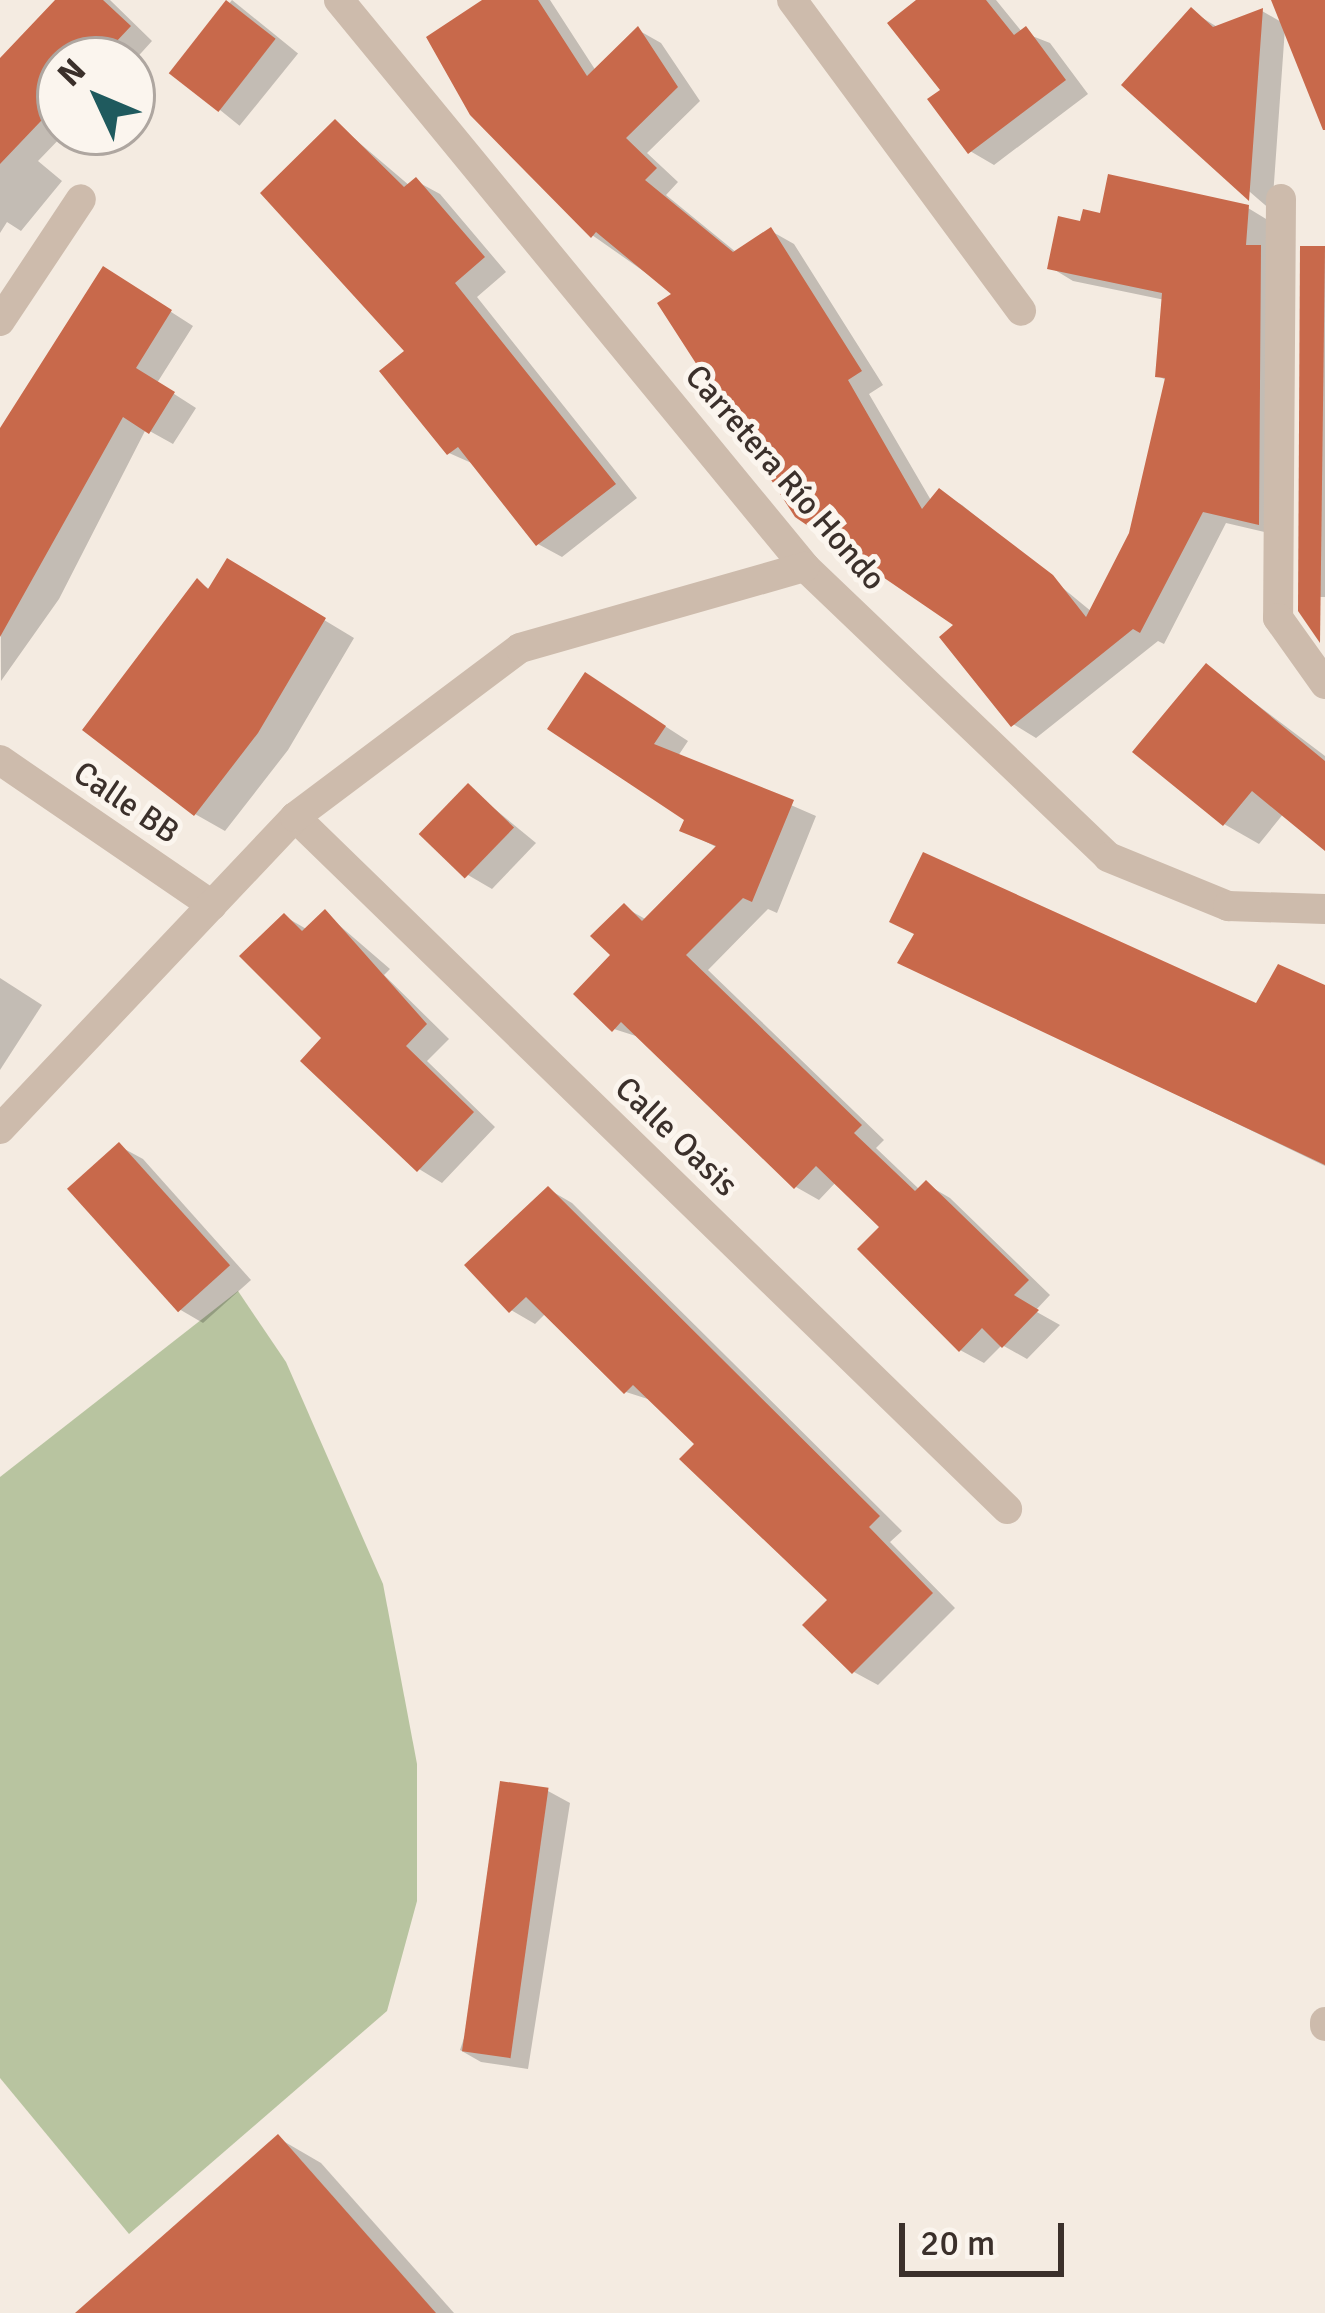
<!DOCTYPE html>
<html>
<head>
<meta charset="utf-8">
<style>
  body { margin:0 }
  #map { position:relative; width:1325px; height:2313px; overflow:hidden; background:#f4ebe1; font-family:Signika,sans-serif }
  div>[style] { position:absolute }
  .green>* { inset:0; background:#b8c4a0 }
  .shadow>* { inset:0; background:#0003; transform-origin:0 0 }
  .building>* { inset:0; background:#c8694b; transform-origin:0 0 }
  .minor>* { height:30px; margin:-15px; padding:0 15px; transform-origin:15px; border-radius:15px; background:#cdbbac }
  span { translate:-50% -50%; white-space:nowrap; text-align:center; line-height:1.15; -webkit-text-stroke:10px #fbf5ee; paint-order:stroke }
  .street-label { font-size:33px; color:#3b302b }
  .north { position:absolute; left:36px; top:36px; width:120px; height:120px; box-sizing:border-box; background:#fbf5ee; border:3px solid #aea6a0; border-radius:50%; rotate:314deg; font-size:33px; font-weight:700; line-height:48px; text-align:center; color:#3b302b }
  .north::after { content:''; display:block; margin:auto; width:42px; height:54px; background:#1f5a5e; clip-path:polygon(50% 0,100% 100%,50% 72%,0 100%) }
  .scale { position:absolute; left:899px; top:2223px; width:165px; height:54px; box-sizing:border-box; border:6px solid #3b302b; border-top:0; padding-left:15px; font-size:36px; line-height:42px; white-space:nowrap; color:#3b302b; -webkit-text-stroke:9px #fbf5ee; paint-order:stroke }
</style>
</head>
<body>
<div id="map">
  <div class="green">
    <div style="clip-path:polygon(238px 1291px,286px 1362px,383px 1584px,417px 1764px,417px 1901px,387px 2011px,129px 2234px,0 2078px,0 1477px)"></div>
  </div>
  <div class="shadow">
    <div style="clip-path:polygon(60px 0,110px 0,152px 41px,132px 63px,60px 60px,60px 132px,66px 132px,38px 161px,62px 181px,21px 231px,7px 222px,0 233px,0 71px)"></div>
    <div style="left:232px;top:0;width:85px;height:93px;rotate:39deg"></div>
    <div style="clip-path:polygon(487px 0,550px 0,596px 71px,638px 30px,661px 43px,700px 101px,647px 153px,678px 182px,666px 195px,737px 253px,771px 231px,794px 244px,883px 385px,869px 394px,932px 502px,939px 492px,962px 505px,1092px 612px,1131px 534px,1168px 381px,1158px 376px,1165px 300px,1073px 281px,1050px 267px,1082px 225px,1102px 216px,1248px 208px,1271px 222px,1282px 536px,1226px 523px,1164px 644px,1158px 641px,1036px 738px,1013px 724px,958px 625px,676px 294px,592px 235px,473px 114px)"></div>
    <div style="clip-path:polygon(921px 0,996px 0,1022px 32px,1050px 43px,1088px 94px,994px 165px,970px 151px)"></div>
    <div style="clip-path:polygon(1290px 0,1325px 0,1325px 119px,1285px 28px,1272px 211px,1125px 84px,1191px 11px,1219px 28px,1262px 11px,1283px 23px)"></div>
    <div style="clip-path:polygon(336px 123px,410px 186px,416px 181px,440px 194px,506px 272px,477px 297px,637px 498px,562px 557px,538px 544px,476px 465px,449px 453px)"></div>
    <div style="left:1303px;top:249px;width:22px;height:348px"></div>
    <div style="clip-path:polygon(126px 283px,193px 326px,157px 383px,196px 408px,173px 444px,146px 429px,59px 599px,1px 681px,0 441px)"></div>
    <div style="clip-path:polygon(228px 562px,354px 638px,288px 750px,225px 831px,195px 814px,198px 582px,211px 590px)"></div>
    <div style="clip-path:polygon(1207px 667px,1325px 756px,1325px 847px,1284px 813px,1259px 844px,1224px 824px)"></div>
    <div style="clip-path:polygon(609px 690px,688px 741px,678px 756px,816px 816px,777px 913px,768px 909px,708px 970px,884px 1140px,876px 1148px,920px 1190px,926px 1184px,950px 1198px,1050px 1295px,1035px 1311px,1060px 1325px,1027px 1359px,1002px 1345px,984px 1363px,960px 1350px,883px 1227px,836px 1182px,819px 1200px,796px 1187px,642px 1038px,614px 1029px,624px 907px,647px 920px,718px 848px,683px 830px,687px 819px)"></div>
    <div style="clip-path:polygon(468px 787px,536px 843px,492px 889px,468px 875px)"></div>
    <div style="clip-path:polygon(325px 913px,390px 969px,384px 975px,449px 1039px,427px 1061px,495px 1127px,442px 1183px,419px 1169px,326px 1038px,284px 916px,308px 930px)"></div>
    <div style="clip-path:polygon(901px 962px,1257px 1007px,1325px 989px,1325px 1166px)"></div>
    <div style="clip-path:polygon(0 978px,42px 1005px,0 1070px)"></div>
    <div style="clip-path:polygon(119px 1146px,143px 1159px,251px 1280px,203px 1323px,179px 1309px)"></div>
    <div style="clip-path:polygon(548px 1189px,572px 1203px,902px 1531px,890px 1542px,955px 1608px,878px 1685px,854px 1672px,831px 1600px,698px 1443px,654px 1401px,626px 1392px,546px 1313px,535px 1324px,511px 1310px)"></div>
    <div style="clip-path:polygon(548px 1791px,570px 1803px,528px 2069px,481px 2062px,460px 2050px)"></div>
    <div style="clip-path:polygon(278px 2138px,321px 2163px,454px 2313px,112px 2313px)"></div>
  </div>
  <div class="building">
    <div style="clip-path:polygon(55px 0,103px 0,131px 26px,99px 60px,60px 60px,60px 101px,0 164px,0 58px)"></div>
    <div style="left:226px;top:0;width:63px;height:93px;rotate:38deg"></div>
    <div style="clip-path:polygon(482px 0,538px 0,587px 76px,638px 26px,678px 87px,626px 138px,657px 168px,645px 180px,733px 252px,771px 227px,862px 371px,848px 380px,922px 509px,939px 488px,1053px 575px,1086px 617px,1129px 533px,1165px 378px,1155px 377px,1162px 293px,1047px 269px,1058px 216px,1080px 221px,1083px 209px,1100px 213px,1108px 174px,1249px 205px,1246px 245px,1261px 245px,1259px 525px,1203px 512px,1140px 633px,1133px 629px,1011px 727px,939px 637px,953px 625px,795px 517px,657px 303px,671px 294px,596px 232px,591px 238px,470px 115px,426px 37px)"></div>
    <div style="clip-path:polygon(916px 0,986px 0,1014px 35px,1026px 26px,1066px 80px,968px 154px,927px 99px,940px 90px,887px 23px)"></div>
    <div style="clip-path:polygon(1271px 0,1325px 0,1325px 130px,1323px 130px)"></div>
    <div style="clip-path:polygon(1191px 7px,1213px 27px,1263px 8px,1249px 201px,1121px 85px)"></div>
    <div style="clip-path:polygon(335px 119px,404px 187px,416px 177px,485px 257px,455px 283px,616px 484px,536px 546px,458px 447px,447px 455px,379px 371px,404px 351px,260px 193px)"></div>
    <div style="clip-path:polygon(1300px 246px,1325px 246px,1320px 643px,1298px 611px)"></div>
    <div style="clip-path:polygon(103px 266px,172px 310px,136px 368px,175px 392px,149px 434px,123px 417px,0 637px,0 428px)"></div>
    <div style="clip-path:polygon(227px 558px,326px 618px,258px 733px,194px 816px,82px 730px,197px 578px,208px 589px)"></div>
    <div style="clip-path:polygon(1206px 663px,1325px 761px,1325px 851px,1252px 791px,1223px 826px,1132px 752px)"></div>
    <div style="clip-path:polygon(585px 672px,666px 726px,654px 744px,794px 800px,752px 902px,743px 898px,686px 955px,862px 1125px,854px 1133px,915px 1191px,926px 1180px,1029px 1280px,1014px 1295px,1039px 1310px,1002px 1348px,982px 1328px,959px 1352px,857px 1249px,879px 1227px,816px 1166px,794px 1189px,621px 1022px,612px 1032px,573px 994px,610px 955px,590px 936px,624px 903px,642px 921px,716px 846px,679px 831px,684px 820px,547px 729px)"></div>
    <div style="left:468px;top:783px;width:64px;height:71px;rotate:44deg"></div>
    <div style="clip-path:polygon(923px 852px,1256px 1003px,1278px 964px,1325px 985px,1325px 1165px,897px 963px,914px 934px,889px 922px)"></div>
    <div style="clip-path:polygon(325px 909px,427px 1024px,406px 1046px,474px 1112px,417px 1172px,300px 1061px,321px 1038px,239px 956px,284px 913px,302px 931px)"></div>
    <div style="left:119px;top:1142px;width:166px;height:70px;rotate:48deg"></div>
    <div style="clip-path:polygon(548px 1186px,880px 1516px,869px 1527px,933px 1593px,852px 1674px,802px 1625px,827px 1600px,679px 1459px,694px 1444px,633px 1385px,624px 1394px,526px 1297px,509px 1313px,464px 1265px)"></div>
    <div style="left:500px;top:1781px;width:49px;height:273px;rotate:8deg"></div>
    <div style="clip-path:polygon(278px 2134px,436px 2313px,75px 2313px)"></div>
  </div>
  <div class="minor">
    <div style="left:339px;top:0;width:734px;rotate:50.58deg"></div>
    <div style="left:805px;top:567px;width:419px;rotate:43.7deg"></div>
    <div style="left:1108px;top:857px;width:130px;rotate:22.2deg"></div>
    <div style="left:1228px;top:906px;width:97px;rotate:1.8deg"></div>
    <div style="left:792px;top:0;width:386px;rotate:53.6deg"></div>
    <div style="left:1281px;top:199px;width:419px;rotate:90.4deg"></div>
    <div style="left:1278px;top:618px;width:81px;rotate:54.5deg"></div>
    <div style="left:0;top:321px;width:146px;rotate:-56.4deg"></div>
    <div style="left:0;top:760px;width:257px;rotate:34.4deg"></div>
    <div style="left:295px;top:817px;width:993px;rotate:44.18deg"></div>
    <div style="left:0;top:1129px;width:429px;rotate:-46.6deg"></div>
    <div style="left:295px;top:817px;width:281px;rotate:-36.9deg"></div>
    <div style="left:520px;top:648px;width:296px;rotate:-15.9deg"></div>
    <div style="left:1325px;top:2022px;width:4px;rotate:90deg"></div>
  </div>
  <div class="street-label">
    <span style="left:785px;top:478px;rotate:49deg">Carretera Río Hondo</span>
    <span style="left:126px;top:803px;rotate:34deg">Calle BB</span>
    <span style="left:676px;top:1137px;rotate:44deg">Calle Oasis</span>
  </div>
  <div class="north">N</div>
  <div class="scale">20 m</div>
</div>
</body>
</html>
